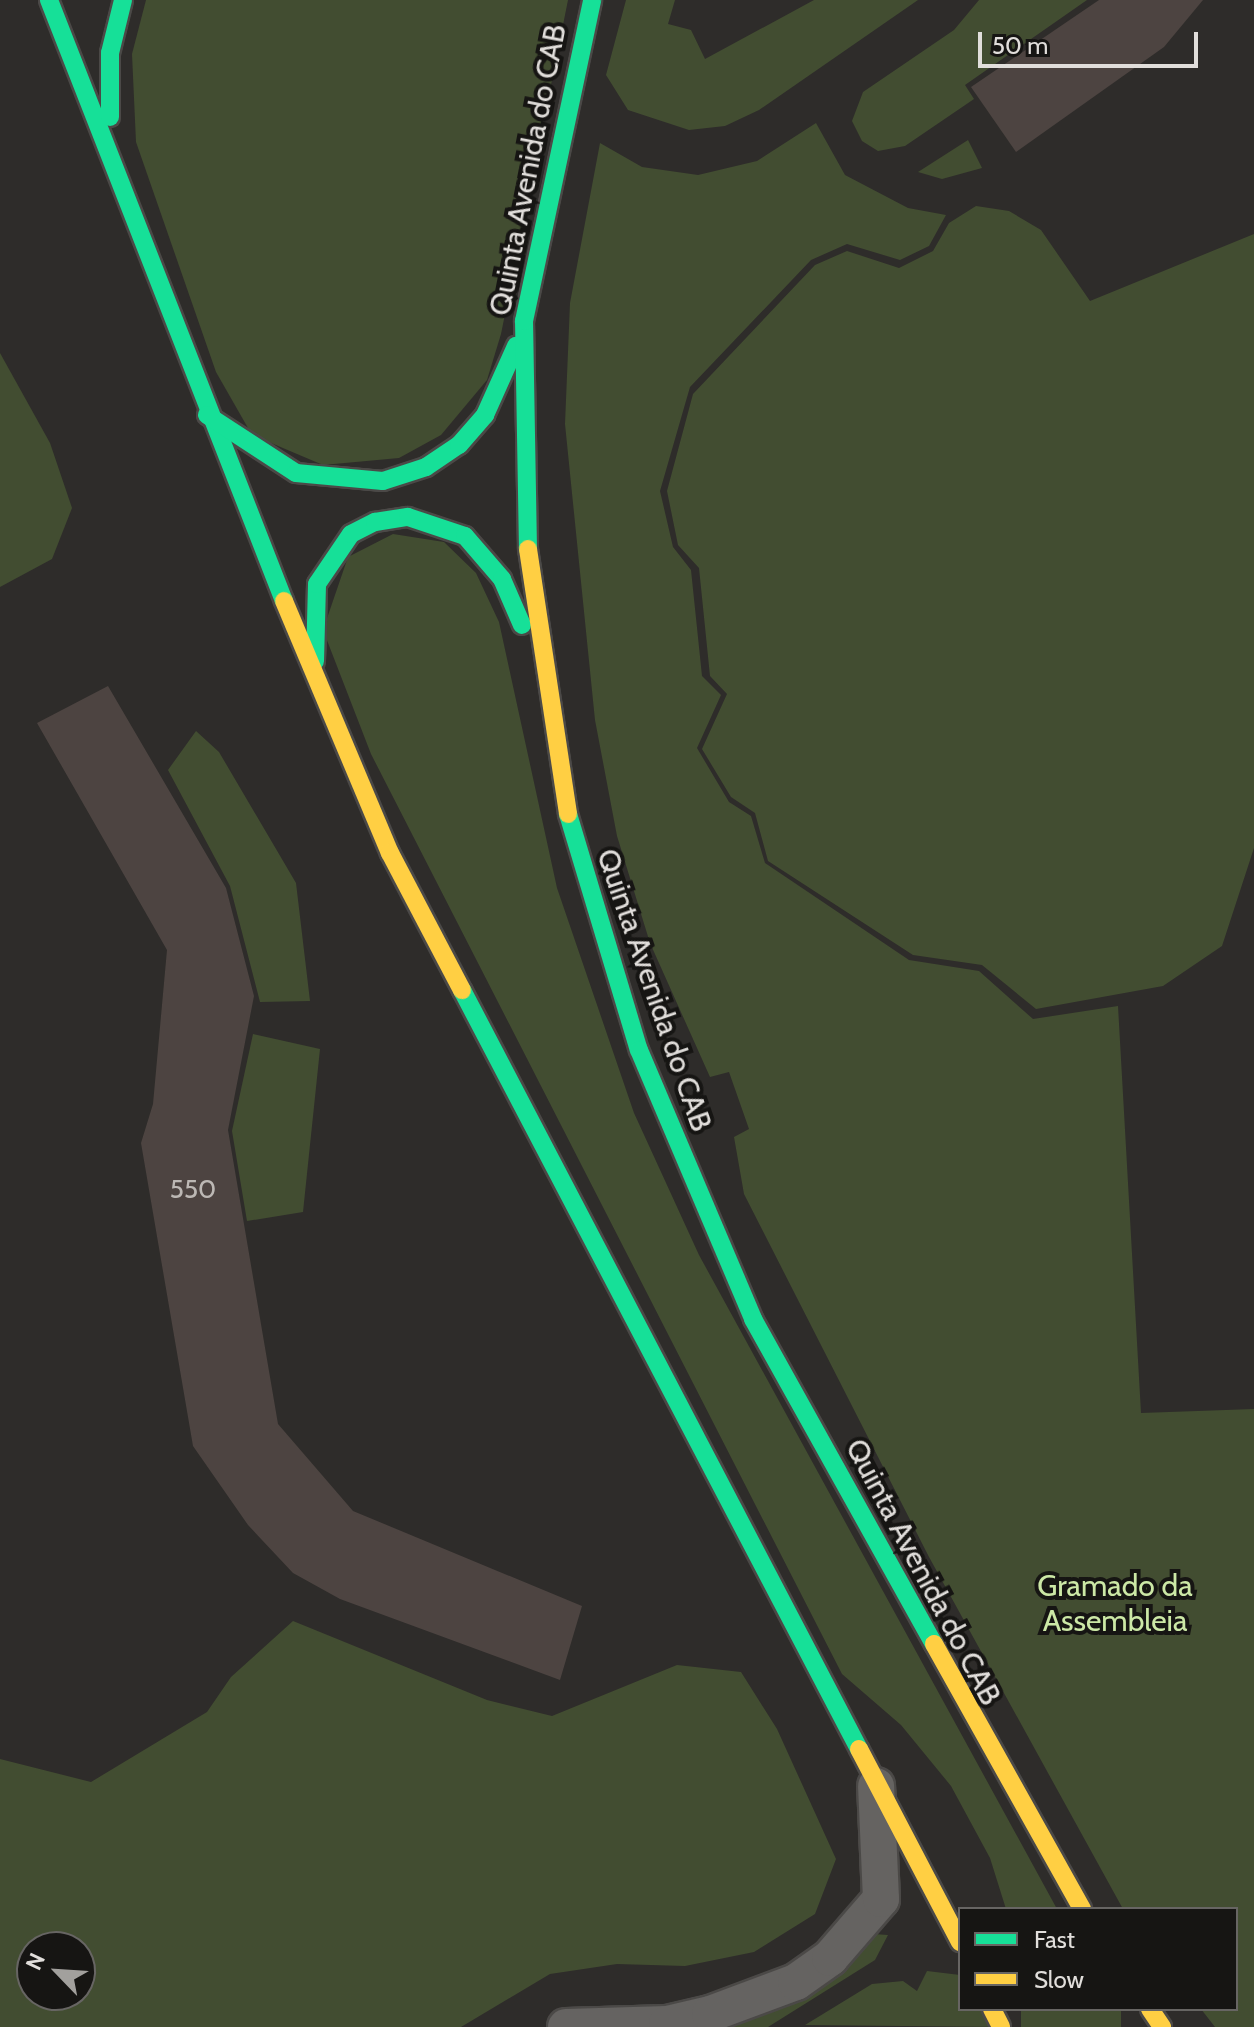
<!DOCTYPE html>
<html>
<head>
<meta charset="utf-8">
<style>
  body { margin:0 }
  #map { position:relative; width:1254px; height:2027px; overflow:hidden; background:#2e2c2a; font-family:Cabin,sans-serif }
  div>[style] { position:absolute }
  .green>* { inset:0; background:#424d31; transform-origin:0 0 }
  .building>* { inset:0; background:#4d4441 }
  .roads { filter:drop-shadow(2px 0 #4b4947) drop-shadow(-2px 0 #4b4947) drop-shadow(0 2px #4b4947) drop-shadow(0 -2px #4b4947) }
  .street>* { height:36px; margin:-18px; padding:0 18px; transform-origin:18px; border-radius:18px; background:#656361 }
  .fast>* { height:18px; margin:-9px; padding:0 9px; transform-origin:9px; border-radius:9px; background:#16e098 }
  .slow>* { height:18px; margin:-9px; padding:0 9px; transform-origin:9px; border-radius:9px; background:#ffcf43 }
  span { translate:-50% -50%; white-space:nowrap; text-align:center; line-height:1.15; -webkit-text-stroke:8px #161513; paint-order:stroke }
  .number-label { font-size:26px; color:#bcb8b4 }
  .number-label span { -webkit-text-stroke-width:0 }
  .street-label { font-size:30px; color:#e1dedb }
  .park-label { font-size:30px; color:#cce8a6 }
  .legend { position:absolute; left:958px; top:1907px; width:280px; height:104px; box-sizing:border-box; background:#161513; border:2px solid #676563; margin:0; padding:10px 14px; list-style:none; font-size:24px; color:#e1dedb }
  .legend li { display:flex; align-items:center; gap:16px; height:40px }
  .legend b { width:40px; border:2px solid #676563 }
  .north { position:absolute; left:16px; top:1931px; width:80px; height:80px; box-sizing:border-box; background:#161513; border:2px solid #676563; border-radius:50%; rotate:295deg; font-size:22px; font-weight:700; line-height:32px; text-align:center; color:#e1dedb }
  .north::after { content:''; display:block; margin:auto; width:28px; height:36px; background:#a2a09d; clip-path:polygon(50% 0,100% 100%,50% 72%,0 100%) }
  .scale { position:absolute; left:978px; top:32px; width:220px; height:36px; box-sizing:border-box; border:4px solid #e1dedb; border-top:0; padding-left:10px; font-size:24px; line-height:28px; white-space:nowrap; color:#e1dedb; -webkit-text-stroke:6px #161513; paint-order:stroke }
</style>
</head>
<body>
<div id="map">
  <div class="green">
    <div style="clip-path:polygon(146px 0,568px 0,501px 334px,487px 380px,441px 435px,399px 458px,323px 465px,252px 435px,216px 372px,136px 142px,132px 54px)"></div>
    <div style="clip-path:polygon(626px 0,675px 0,668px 24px,691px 30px,705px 59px,814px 0,918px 0,759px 110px,725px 126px,689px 130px,628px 110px,606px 75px)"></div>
    <div style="clip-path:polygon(979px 0,1087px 0,965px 85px,974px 99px,905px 146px,878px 151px,862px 141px,852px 121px,863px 92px,954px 30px)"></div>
    <div style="clip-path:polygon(816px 123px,845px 175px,908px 208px,946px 215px,929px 246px,900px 260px,847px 244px,811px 260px,690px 387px,660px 491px,673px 547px,691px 570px,702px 676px,721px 695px,697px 748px,729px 802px,751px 816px,765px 863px,909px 960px,979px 971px,1033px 1019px,1118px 1006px,1141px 1413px,1254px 1409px,1254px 2027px,1215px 2027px,1201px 2009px,1236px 2009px,1236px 1909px,1123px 1909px,929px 1557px,744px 1194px,734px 1137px,749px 1129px,729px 1072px,710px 1077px,650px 943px,617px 836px,595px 720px,565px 424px,570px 303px,600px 143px,642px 167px,698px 175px,757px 161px)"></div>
    <div style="clip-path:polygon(968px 140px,982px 168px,942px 179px,918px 172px)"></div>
    <div style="clip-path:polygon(976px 206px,1009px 211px,1041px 230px,1090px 301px,1254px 234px,1254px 848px,1222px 946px,1163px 986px,1036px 1009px,982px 965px,913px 955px,768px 861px,755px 813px,731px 797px,702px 749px,727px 694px,710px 676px,699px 568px,678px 545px,667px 491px,693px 394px,815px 265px,847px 251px,899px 268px,933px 251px,949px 223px)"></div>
    <div style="clip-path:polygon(0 353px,50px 443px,72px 508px,52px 559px,0 587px)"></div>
    <div style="clip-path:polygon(393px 534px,444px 542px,476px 573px,499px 622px,557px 888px,634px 1113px,699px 1255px,1057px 1909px,1006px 1909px,990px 1858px,951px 1786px,901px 1725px,842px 1674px,371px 754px,323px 630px,348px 557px)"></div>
    <div style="clip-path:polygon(196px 731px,219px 752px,296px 883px,310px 1001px,260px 1002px,230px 886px,168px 770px)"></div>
    <div style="clip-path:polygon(253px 1034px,320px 1049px,303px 1212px,247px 1221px,232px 1131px)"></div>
    <div style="clip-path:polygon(evenodd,293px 1621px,487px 1700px,552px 1716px,677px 1665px,741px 1672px,777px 1729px,836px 1859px,815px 1914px,754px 1952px,685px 1966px,617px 1964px,550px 1974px,461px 2027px,0 2027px,0 1759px,91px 1782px,207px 1712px,231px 1677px,293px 1621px,32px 1947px,80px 1947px,80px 1995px,32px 1995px,32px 1947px)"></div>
    <div style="clip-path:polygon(858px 1933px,888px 1935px,875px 1960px,768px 2027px,566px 2027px,667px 2024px)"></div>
    <div style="clip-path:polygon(927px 1971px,960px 1975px,960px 2009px,992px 2009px,1001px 2027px,805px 2025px,872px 1984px,903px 1981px,917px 1991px)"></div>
    <div style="left:1021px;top:2009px;width:100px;height:18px"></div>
  </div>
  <div class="building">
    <div style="clip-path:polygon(1099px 0,1203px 0,1164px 47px,1016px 152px,971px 87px)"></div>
    <div style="clip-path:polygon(108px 686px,226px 888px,254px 996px,228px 1130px,278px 1424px,353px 1511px,582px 1606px,560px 1680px,340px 1599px,293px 1573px,248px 1525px,193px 1446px,141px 1143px,153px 1104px,167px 950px,37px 723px)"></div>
  </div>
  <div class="roads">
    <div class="street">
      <div style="left:566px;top:2027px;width:101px;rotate:-1.7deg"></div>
      <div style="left:667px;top:2024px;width:44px;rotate:-13.1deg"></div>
      <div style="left:710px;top:2014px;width:92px;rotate:-20.4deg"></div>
      <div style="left:796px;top:1982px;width:42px;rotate:-35.2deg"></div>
      <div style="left:830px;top:1958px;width:78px;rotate:-49.2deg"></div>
      <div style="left:881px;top:1899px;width:113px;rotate:-92.5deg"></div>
    </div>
    <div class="fast">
      <div style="left:49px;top:0;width:645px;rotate:68.64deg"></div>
      <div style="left:110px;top:117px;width:64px;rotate:-90deg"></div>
      <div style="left:110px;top:53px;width:55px;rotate:-76.2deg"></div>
      <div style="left:207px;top:415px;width:106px;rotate:33.1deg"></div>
      <div style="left:296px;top:473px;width:87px;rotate:5.3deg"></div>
      <div style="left:383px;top:481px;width:45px;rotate:-18deg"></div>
      <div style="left:426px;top:467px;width:40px;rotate:-34deg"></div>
      <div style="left:459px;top:445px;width:40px;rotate:-49deg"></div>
      <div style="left:485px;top:415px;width:76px;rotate:-65.8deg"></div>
      <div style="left:528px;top:549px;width:228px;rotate:-91deg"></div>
      <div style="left:524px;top:321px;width:328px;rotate:-78deg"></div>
      <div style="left:315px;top:661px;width:77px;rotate:-88.5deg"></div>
      <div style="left:317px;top:584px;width:60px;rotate:-55.8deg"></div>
      <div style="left:351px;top:534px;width:27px;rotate:-27deg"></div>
      <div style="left:375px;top:522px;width:33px;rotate:-9deg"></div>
      <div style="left:408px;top:517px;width:60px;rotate:18.4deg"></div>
      <div style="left:465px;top:536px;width:57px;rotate:49.3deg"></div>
      <div style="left:502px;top:579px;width:50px;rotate:66.5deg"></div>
      <div style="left:568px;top:814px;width:246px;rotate:73.3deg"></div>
      <div style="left:639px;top:1050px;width:292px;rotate:67deg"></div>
      <div style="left:753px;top:1319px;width:372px;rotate:60.9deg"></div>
      <div style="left:462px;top:990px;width:857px;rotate:62.39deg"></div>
    </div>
    <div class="slow">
      <div style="left:528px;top:549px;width:268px;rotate:81.4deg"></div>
      <div style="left:284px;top:601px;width:273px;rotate:67.2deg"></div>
      <div style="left:390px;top:853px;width:155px;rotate:62.3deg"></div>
      <div style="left:934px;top:1644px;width:304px;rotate:60.8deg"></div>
      <div style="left:859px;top:1749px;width:218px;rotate:62.4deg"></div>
      <div style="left:992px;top:2009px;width:20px;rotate:63deg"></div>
      <div style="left:1150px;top:2009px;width:22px;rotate:56deg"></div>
    </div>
  </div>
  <div class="number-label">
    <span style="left:193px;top:1190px">550</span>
  </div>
  <div class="street-label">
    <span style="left:528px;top:170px;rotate:-79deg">Quinta Avenida do CAB</span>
    <span style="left:654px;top:990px;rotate:71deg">Quinta Avenida do CAB</span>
    <span style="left:923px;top:1572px;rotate:62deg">Quinta Avenida do CAB</span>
  </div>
  <div class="park-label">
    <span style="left:1115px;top:1603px">Gramado da<br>Assembleia</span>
  </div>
  <ul class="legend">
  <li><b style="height:10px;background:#16e098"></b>Fast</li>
  <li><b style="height:10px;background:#ffcf43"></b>Slow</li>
  </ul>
  <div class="north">N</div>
  <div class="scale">50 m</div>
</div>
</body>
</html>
